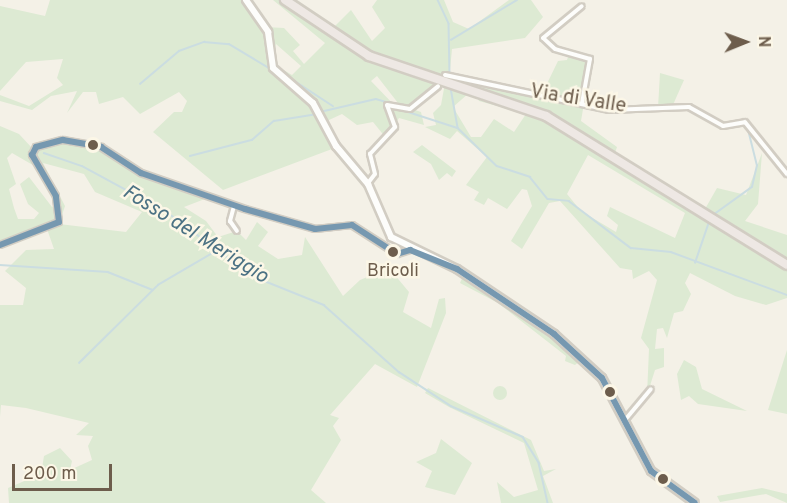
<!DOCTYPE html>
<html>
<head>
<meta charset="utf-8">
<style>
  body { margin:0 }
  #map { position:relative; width:787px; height:503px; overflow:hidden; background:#f4f1e7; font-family:Overpass,sans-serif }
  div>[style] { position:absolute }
  .green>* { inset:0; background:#ddead3 }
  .round { border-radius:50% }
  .stream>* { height:1.5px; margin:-0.75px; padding:0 0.75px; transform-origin:0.75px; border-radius:0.75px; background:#cbdde1 }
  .roads { filter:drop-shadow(2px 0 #d2cdc3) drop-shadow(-2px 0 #d2cdc3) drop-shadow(0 2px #d2cdc3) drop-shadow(0 -2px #d2cdc3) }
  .street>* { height:4px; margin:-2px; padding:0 2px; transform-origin:2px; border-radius:2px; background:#fdfdfb }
  .secondary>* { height:6px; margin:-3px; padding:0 3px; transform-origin:3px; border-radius:3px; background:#fdfdfb }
  .highway>* { height:8px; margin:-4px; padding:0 4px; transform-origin:4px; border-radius:4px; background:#eee8e4 }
  .bus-1>* { height:6px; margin:-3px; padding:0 3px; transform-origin:3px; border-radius:3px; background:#7698b0 }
  .dots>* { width:16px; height:16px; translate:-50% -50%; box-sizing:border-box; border:3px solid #fcf7e7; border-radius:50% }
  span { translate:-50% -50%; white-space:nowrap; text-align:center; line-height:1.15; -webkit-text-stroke:5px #fcf7e7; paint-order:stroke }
  .bus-label { font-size:18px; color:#6d5d4c }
  .street-label { font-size:20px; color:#6d5d4c }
  .water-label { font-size:21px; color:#4c7284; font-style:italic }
  .north { position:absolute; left:715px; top:12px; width:60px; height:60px; -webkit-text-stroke:4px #fcf7e7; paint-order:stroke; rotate:89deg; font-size:16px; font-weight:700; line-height:24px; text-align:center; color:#6d5d4c }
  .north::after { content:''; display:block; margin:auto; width:21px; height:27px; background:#6d5d4c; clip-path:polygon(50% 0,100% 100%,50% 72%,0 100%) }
  .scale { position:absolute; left:12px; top:464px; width:100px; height:27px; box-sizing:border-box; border:3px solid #6d5d4c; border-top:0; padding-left:8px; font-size:18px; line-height:21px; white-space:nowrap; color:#6d5d4c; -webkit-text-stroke:4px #fcf7e7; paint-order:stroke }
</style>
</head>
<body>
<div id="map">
  <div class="green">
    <div style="clip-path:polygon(evenodd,0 0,0 6px,45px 16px,50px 0,246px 0,265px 27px,284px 28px,300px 45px,293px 51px,304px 64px,325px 43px,273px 0,285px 0,347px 44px,441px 82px,412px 109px,421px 112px,424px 125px,399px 118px,386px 138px,373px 122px,357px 125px,342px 114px,329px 120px,332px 149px,223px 190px,153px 132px,174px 112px,182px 112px,187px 101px,179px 92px,140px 114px,123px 97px,99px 104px,96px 92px,83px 92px,67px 113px,77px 91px,51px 96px,32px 110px,0 101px,0 95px,29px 106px,63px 85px,57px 78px,63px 59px,26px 62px,0 91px,0 0,276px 44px,301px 66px,292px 75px,272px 63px,276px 44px,0 0,377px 76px,398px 103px,396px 107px,371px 81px,377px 76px)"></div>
    <div style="clip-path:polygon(377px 0,444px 0,453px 22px,469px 29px,509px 0,531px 0,543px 17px,525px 38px,452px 49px,449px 80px,389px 60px,331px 30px,351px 10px,372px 41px,385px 28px,372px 7px)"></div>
    <div style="clip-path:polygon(570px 51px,591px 62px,581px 121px,617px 147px,615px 153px,539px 108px,479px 87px,481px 82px,541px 96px,558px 61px,567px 60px)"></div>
    <div style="clip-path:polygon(660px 73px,684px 80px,672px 107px,658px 108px)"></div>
    <div style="clip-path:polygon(evenodd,445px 83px,469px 93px,453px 107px,471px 137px,481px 137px,494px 119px,514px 132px,526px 114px,479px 101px,473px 90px,510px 100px,787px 265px,787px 298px,766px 305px,735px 296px,690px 273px,685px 283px,691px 294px,683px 311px,674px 313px,667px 338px,663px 328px,657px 329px,655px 349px,664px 348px,664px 367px,655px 370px,647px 395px,649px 349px,641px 338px,657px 280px,649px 271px,633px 279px,632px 270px,620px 268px,560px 201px,549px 203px,522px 249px,511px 241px,532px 206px,527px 190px,522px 189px,507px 209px,488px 198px,484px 205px,474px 200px,479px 192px,466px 185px,487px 157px,457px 131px,450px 139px,425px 127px,436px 125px,433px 113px,441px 105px,445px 83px,588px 155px,685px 213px,675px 238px,610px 207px,607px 216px,618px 225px,616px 232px,581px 211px,567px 194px,588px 155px)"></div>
    <div style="clip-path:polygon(evenodd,0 126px,19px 134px,33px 149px,57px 140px,95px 145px,141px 173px,210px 197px,184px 207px,206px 221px,218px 237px,237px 231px,246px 240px,257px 222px,268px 232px,258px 246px,278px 259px,302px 255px,305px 237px,343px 296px,360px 280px,389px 268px,409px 292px,403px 312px,431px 328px,439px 299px,445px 298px,446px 313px,417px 387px,375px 364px,330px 415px,339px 418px,333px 426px,341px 440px,311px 490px,326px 503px,9px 503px,8px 488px,29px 479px,42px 468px,44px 456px,60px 448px,72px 461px,70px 470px,92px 460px,88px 446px,93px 436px,76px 435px,89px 423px,26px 408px,1px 405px,0 417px,0 305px,23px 305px,26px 288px,5px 271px,26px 250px,54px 249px,47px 229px,0 245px,0 126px,12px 153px,38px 168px,58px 203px,52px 207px,29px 177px,20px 184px,28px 204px,39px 213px,34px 219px,18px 219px,14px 208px,9px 189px,16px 184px,7px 158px,12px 153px,0 126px,43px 163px,84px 174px,95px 192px,142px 212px,126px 232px,59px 224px,65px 206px,43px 163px)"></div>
    <div style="clip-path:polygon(422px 145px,456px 171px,452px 177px,447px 173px,439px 180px,431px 164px,413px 152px)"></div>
    <div style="clip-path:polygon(762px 153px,758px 204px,745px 221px,787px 235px,787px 260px,705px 209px,717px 188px,746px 195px)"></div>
    <div style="clip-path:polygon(464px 274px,497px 292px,581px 360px,575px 365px,565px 361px,566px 356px,498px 303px,460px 283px)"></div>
    <div style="clip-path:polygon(787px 350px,787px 414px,768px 410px)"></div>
    <div style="clip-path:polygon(684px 360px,696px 367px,702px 389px,747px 411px,698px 404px,689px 396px,681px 400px,677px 374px)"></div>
    <div class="round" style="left:493px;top:386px;width:14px;height:14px"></div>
    <div style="clip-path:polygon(428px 388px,531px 440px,544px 471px,556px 469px,543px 476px,553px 503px,501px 503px,497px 482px,514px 497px,538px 490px,524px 443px,449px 407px,425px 393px)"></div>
    <div style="clip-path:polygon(441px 439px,472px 463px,455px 495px,425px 487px,432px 471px,416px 462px,436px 453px)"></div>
    <div style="clip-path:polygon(762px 488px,787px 494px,787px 503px,766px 494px,720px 502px,717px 496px)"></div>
  </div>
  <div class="stream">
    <div style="left:438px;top:0;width:26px;rotate:65deg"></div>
    <div style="left:449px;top:24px;width:50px;rotate:88.9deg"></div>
    <div style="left:451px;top:40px;width:77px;rotate:-31.2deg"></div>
    <div style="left:287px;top:76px;width:55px;rotate:33.1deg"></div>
    <div style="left:140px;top:84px;width:51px;rotate:-40.2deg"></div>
    <div style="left:179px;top:51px;width:27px;rotate:-20deg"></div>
    <div style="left:204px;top:42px;width:25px;rotate:5deg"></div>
    <div style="left:229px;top:44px;width:49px;rotate:30.8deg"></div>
    <div style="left:451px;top:88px;width:40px;rotate:80deg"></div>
    <div style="left:399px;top:109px;width:62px;rotate:17.9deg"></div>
    <div style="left:458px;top:128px;width:54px;rotate:44.3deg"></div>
    <div style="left:497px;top:166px;width:35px;rotate:18deg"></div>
    <div style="left:530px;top:177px;width:28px;rotate:51deg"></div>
    <div style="left:548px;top:199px;width:21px;rotate:5deg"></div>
    <div style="left:569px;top:201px;width:78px;rotate:37.2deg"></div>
    <div style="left:631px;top:248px;width:40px;rotate:5.7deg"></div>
    <div style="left:671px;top:252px;width:124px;rotate:20.3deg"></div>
    <div style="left:320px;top:112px;width:57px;rotate:-13.1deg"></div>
    <div style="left:376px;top:99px;width:18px;rotate:16deg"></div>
    <div style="left:44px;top:153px;width:40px;rotate:18.9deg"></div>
    <div style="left:82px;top:166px;width:97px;rotate:28.4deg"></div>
    <div style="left:167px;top:212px;width:106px;rotate:37deg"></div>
    <div style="left:252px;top:276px;width:78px;rotate:21.9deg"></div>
    <div style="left:324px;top:305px;width:101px;rotate:41.8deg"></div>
    <div style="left:399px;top:372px;width:62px;rotate:33.2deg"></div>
    <div style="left:451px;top:406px;width:78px;rotate:23.3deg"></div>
    <div style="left:523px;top:437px;width:31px;rotate:58deg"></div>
    <div style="left:539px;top:463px;width:41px;rotate:77.3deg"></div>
    <div style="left:190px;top:156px;width:64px;rotate:-14.5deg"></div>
    <div style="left:252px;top:140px;width:29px;rotate:-41deg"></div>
    <div style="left:274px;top:121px;width:39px;rotate:-9deg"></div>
    <div style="left:713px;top:215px;width:48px;rotate:-35.7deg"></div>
    <div style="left:752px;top:187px;width:22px;rotate:-77deg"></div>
    <div style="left:757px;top:166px;width:38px;rotate:-104deg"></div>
    <div style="left:695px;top:263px;width:43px;rotate:-71.1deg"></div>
    <div style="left:0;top:265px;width:108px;rotate:3.7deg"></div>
    <div style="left:108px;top:272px;width:48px;rotate:21.8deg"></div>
    <div style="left:79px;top:363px;width:111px;rotate:-44.6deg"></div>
    <div style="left:158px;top:285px;width:67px;rotate:-30.4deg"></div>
  </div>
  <div class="roads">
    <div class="street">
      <div style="left:445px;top:75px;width:168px;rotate:12deg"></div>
      <div style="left:609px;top:110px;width:80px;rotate:-2.1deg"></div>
      <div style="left:689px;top:107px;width:39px;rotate:29deg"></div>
      <div style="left:723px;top:126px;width:22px;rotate:-10deg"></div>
      <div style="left:745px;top:122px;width:67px;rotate:51.1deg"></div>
      <div style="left:582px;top:103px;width:45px;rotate:-79.7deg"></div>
      <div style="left:590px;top:59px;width:36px;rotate:-164deg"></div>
      <div style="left:555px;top:49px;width:16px;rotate:-137deg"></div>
      <div style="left:543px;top:38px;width:50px;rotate:-39.4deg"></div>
      <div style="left:368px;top:183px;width:11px;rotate:-52deg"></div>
      <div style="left:375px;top:174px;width:21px;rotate:-104deg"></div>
      <div style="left:370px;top:154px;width:37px;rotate:-47deg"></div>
      <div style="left:395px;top:127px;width:23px;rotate:-110deg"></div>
      <div style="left:387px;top:105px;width:23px;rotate:10deg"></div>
      <div style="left:410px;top:109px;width:36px;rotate:-39deg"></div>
      <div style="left:234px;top:206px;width:16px;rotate:105deg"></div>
      <div style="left:230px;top:221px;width:12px;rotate:55deg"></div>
      <div style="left:0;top:245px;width:63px;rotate:-21.3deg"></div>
      <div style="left:59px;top:222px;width:26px;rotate:-97deg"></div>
      <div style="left:56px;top:196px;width:48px;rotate:-120.3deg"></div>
      <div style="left:32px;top:155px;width:9px;rotate:-63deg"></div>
      <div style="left:36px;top:147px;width:28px;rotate:-15deg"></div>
      <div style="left:63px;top:140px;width:39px;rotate:10deg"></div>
      <div style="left:101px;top:147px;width:48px;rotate:33deg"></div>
      <div style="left:141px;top:173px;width:110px;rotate:19.1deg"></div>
      <div style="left:245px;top:209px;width:73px;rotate:15.9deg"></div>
      <div style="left:315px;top:229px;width:37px;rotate:-6deg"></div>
      <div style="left:352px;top:225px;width:54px;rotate:32.8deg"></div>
      <div style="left:397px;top:254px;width:14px;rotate:-17deg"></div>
      <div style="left:625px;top:420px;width:40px;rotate:-50deg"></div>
    </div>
    <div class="secondary">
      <div style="left:246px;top:0;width:39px;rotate:55deg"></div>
      <div style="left:268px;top:32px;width:36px;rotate:82deg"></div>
      <div style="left:273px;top:68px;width:53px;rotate:41.2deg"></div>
      <div style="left:313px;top:103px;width:49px;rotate:61.9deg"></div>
      <div style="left:336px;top:146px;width:50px;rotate:49.9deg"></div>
      <div style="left:368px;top:184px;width:58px;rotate:66.5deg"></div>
      <div style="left:391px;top:237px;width:73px;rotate:25.9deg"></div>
      <div style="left:457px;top:269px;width:117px;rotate:33.8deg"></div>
      <div style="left:554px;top:334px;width:65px;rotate:42.5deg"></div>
      <div style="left:602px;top:378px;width:105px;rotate:62.2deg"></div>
      <div style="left:651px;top:471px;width:54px;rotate:36deg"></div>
    </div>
    <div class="highway">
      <div style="left:285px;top:0;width:101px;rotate:33.7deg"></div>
      <div style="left:369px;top:56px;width:187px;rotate:18.7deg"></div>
      <div style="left:546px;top:116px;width:283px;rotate:31.7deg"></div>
    </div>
  </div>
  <div class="bus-1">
    <div style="left:0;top:245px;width:63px;rotate:-21.3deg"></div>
    <div style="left:59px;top:222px;width:26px;rotate:-97deg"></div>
    <div style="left:56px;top:196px;width:48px;rotate:-120.3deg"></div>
    <div style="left:32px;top:155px;width:9px;rotate:-63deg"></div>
    <div style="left:36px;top:147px;width:28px;rotate:-15deg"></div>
    <div style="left:63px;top:140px;width:39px;rotate:10deg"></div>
    <div style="left:101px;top:147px;width:48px;rotate:33deg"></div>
    <div style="left:141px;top:173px;width:110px;rotate:19.1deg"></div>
    <div style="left:245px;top:209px;width:73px;rotate:15.9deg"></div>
    <div style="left:315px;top:229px;width:37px;rotate:-6deg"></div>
    <div style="left:352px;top:225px;width:54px;rotate:32.8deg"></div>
    <div style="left:397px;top:254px;width:14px;rotate:-17deg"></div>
    <div style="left:410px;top:250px;width:51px;rotate:22deg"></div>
    <div style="left:457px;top:269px;width:117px;rotate:33.8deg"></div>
    <div style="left:554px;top:334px;width:65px;rotate:42.5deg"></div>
    <div style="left:602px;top:378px;width:105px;rotate:62.2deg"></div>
    <div style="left:651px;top:471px;width:54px;rotate:36deg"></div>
  </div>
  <div class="dots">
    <div style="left:93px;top:145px;background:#6d5d4c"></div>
    <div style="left:393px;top:252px;background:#6d5d4c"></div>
    <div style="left:610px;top:392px;background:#6d5d4c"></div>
    <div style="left:663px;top:479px;background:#6d5d4c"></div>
  </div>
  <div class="bus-label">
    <span style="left:393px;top:272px">Bricoli</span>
  </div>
  <div class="street-label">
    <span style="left:578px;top:100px;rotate:9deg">Via di Valle</span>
  </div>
  <div class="water-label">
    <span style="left:195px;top:235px;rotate:32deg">Fosso del Meriggio</span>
  </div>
  <div class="north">N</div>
  <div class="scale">200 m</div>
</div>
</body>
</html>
